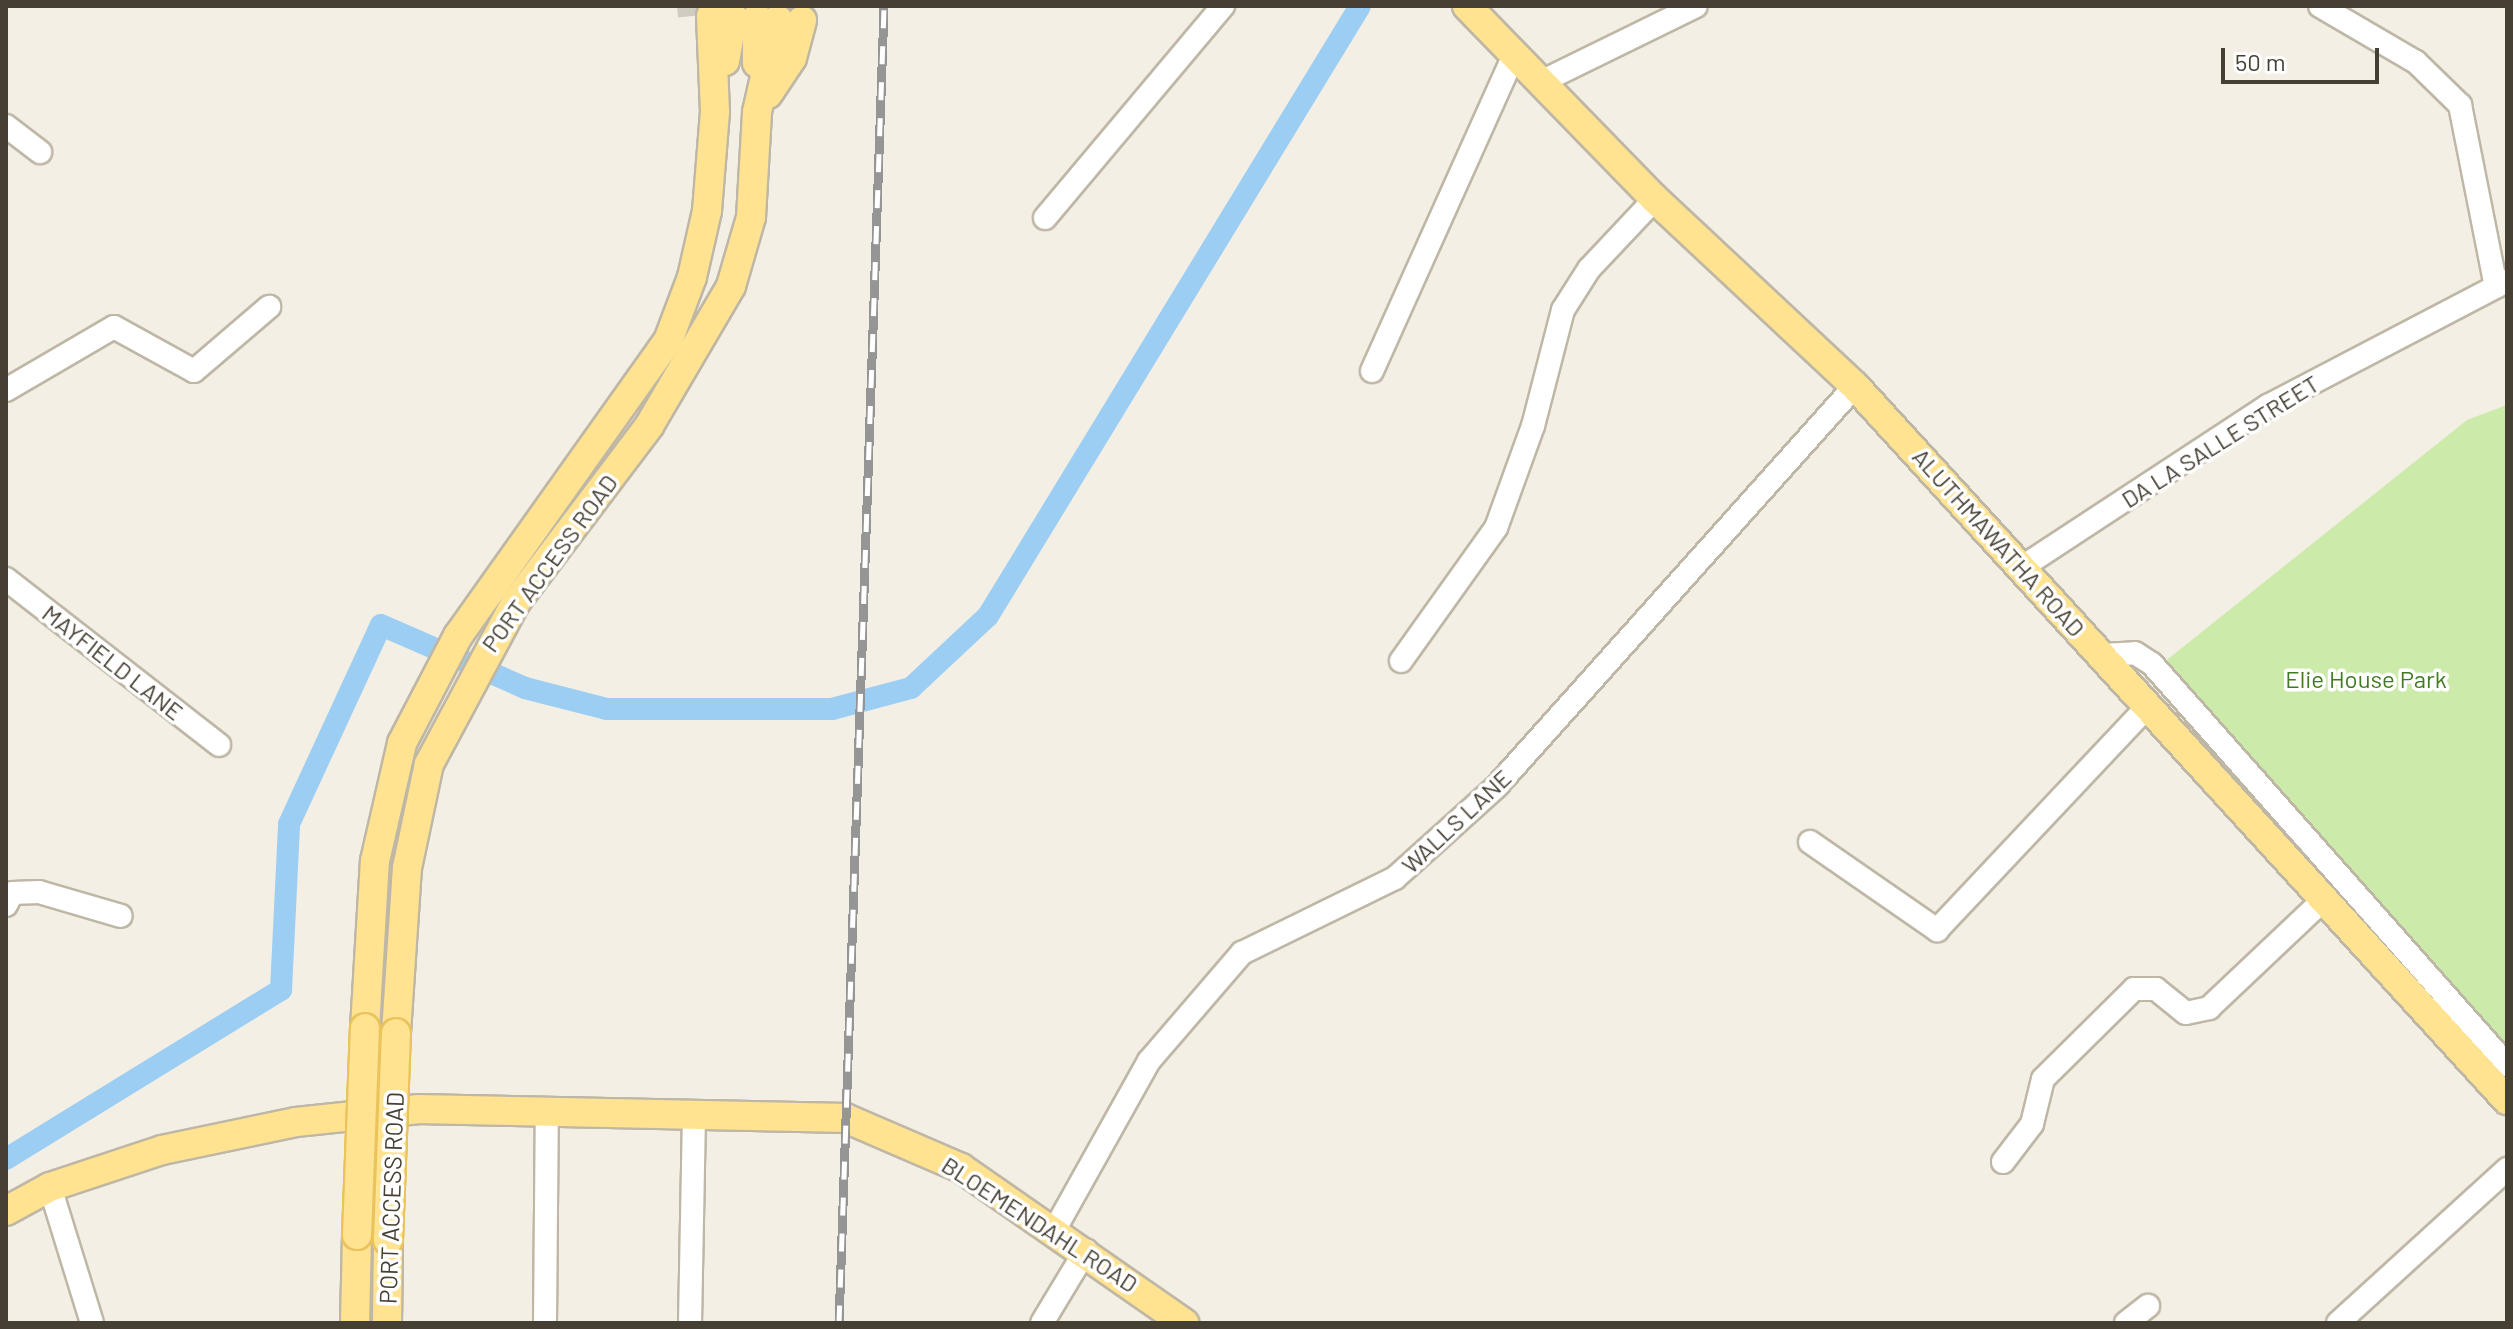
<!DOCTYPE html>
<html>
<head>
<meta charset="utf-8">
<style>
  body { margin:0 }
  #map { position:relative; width:2513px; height:1329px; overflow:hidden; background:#f3efe4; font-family:Barlow,sans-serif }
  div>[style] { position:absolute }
  .green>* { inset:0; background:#cceaaa }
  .canal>* { height:22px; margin:-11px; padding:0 11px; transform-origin:11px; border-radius:11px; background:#9ccef4 }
  .major-tunnel>* { height:28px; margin-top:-14px; transform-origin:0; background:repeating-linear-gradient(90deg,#d0ccc1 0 28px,transparent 0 42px) }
  .roads { filter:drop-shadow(2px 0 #bfb7a6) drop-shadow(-2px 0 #bfb7a6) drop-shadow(0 2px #bfb7a6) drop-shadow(0 -2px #bfb7a6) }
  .minor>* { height:22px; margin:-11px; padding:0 11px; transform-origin:11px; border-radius:11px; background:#fff }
  .major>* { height:28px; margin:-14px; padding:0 14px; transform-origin:14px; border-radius:14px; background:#ffe391 }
  .rail>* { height:9px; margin-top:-4.5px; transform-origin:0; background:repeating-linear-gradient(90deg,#fff 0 18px,#959595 0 36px); box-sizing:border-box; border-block:2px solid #959595 }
  .bridges { filter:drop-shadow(2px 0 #eac35b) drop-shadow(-2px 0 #eac35b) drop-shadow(0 2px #eac35b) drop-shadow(0 -2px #eac35b) }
  .major-bridge>* { height:28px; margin:-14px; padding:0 14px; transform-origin:14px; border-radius:14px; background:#ffe391 }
  span { translate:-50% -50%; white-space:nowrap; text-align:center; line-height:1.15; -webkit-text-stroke:7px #fff; paint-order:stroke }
  .street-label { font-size:24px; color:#463f34 }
  .park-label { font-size:24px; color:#427a24 }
  .frame { position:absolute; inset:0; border:8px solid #463f34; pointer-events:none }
  .scale { position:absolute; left:2221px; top:48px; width:158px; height:36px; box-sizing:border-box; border:4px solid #463f34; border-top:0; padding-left:10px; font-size:24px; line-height:28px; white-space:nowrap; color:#463f34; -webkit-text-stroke:6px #fff; paint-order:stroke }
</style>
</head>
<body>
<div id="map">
  <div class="green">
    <div style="clip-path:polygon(2507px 405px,2507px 1053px,2163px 663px,2467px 420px)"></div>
  </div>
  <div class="canal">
    <div style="left:6px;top:1159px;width:323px;rotate:-31.6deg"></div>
    <div style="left:281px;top:990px;width:166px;rotate:-87.2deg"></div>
    <div style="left:289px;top:824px;width:219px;rotate:-65.2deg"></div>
    <div style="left:381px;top:625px;width:157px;rotate:23.6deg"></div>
    <div style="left:525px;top:688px;width:85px;rotate:14.4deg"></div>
    <div style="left:607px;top:709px;width:225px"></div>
    <div style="left:832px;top:709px;width:82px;rotate:-14.9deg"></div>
    <div style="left:911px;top:688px;width:105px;rotate:-43.1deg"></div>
    <div style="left:988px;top:616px;width:714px;rotate:-58.62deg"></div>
  </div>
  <div class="major-tunnel">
    <div style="left:691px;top:6px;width:10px;rotate:84deg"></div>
  </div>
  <div class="roads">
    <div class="minor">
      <div style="left:2320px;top:6px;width:111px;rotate:30.3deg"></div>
      <div style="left:2416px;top:62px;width:62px;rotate:44.3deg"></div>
      <div style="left:2460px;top:105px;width:185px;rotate:78.8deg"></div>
      <div style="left:1543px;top:81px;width:170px;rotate:-26.1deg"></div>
      <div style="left:6px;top:126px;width:43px;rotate:37.4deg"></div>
      <div style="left:1045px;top:218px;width:277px;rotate:-50deg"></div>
      <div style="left:1372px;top:371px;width:349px;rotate:-65.8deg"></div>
      <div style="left:6px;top:390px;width:125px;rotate:-30.3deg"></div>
      <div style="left:114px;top:327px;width:91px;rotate:28.8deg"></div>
      <div style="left:194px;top:371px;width:99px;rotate:-40.5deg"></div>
      <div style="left:2024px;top:566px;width:292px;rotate:-33.3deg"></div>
      <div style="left:2268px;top:406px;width:270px;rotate:-27.6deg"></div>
      <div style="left:6px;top:579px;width:270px;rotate:37.9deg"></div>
      <div style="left:2102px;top:655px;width:33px;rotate:-3deg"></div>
      <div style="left:2135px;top:653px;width:20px;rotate:33deg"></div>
      <div style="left:2152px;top:664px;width:536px;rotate:48.48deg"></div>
      <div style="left:1401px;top:661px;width:163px;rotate:-54.5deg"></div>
      <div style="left:1496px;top:528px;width:109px;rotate:-70.1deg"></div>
      <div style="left:1533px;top:426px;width:120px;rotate:-75.5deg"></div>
      <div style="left:1563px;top:310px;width:49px;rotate:-57.6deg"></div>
      <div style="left:1589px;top:269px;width:96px;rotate:-46.7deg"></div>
      <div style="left:1810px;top:842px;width:155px;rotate:34.7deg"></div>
      <div style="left:1937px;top:930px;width:306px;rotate:-46.7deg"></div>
      <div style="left:6px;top:905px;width:13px;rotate:-63deg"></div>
      <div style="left:12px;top:893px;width:27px;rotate:-2deg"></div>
      <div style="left:39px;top:892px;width:85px;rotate:16.3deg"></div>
      <div style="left:2003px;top:1162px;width:48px;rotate:-52.7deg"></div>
      <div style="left:2032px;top:1124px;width:46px;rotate:-76.3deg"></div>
      <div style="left:2043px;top:1079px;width:128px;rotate:-44.7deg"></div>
      <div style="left:2134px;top:989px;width:22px"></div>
      <div style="left:2156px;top:989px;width:38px;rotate:39deg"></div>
      <div style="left:2186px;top:1013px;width:24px;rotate:-12deg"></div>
      <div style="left:2209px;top:1008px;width:156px;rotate:-43.4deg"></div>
      <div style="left:50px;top:1187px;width:142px;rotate:72.8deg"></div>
      <div style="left:1055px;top:1229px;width:193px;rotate:-60.8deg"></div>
      <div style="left:1149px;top:1061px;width:143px;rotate:-49.3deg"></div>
      <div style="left:1242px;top:953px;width:170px;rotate:-26.1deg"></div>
      <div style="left:1395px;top:878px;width:136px;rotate:-42deg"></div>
      <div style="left:1496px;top:787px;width:538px;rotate:-48.16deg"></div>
      <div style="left:545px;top:1323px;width:212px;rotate:-89.5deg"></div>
      <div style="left:690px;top:1323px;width:210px;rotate:-88.9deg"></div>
      <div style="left:1042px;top:1323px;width:85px;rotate:-58.9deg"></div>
      <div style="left:2126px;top:1323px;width:28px;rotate:-38deg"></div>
      <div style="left:2338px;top:1323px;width:229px;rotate:-42.3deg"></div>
    </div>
    <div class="major">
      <div style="left:1467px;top:6px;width:269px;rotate:45.8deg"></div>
      <div style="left:1655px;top:199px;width:274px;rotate:43.1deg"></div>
      <div style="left:1855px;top:386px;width:967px;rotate:47.6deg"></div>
      <div style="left:757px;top:18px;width:45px;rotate:90deg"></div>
      <div style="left:725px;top:61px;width:45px;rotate:-79.7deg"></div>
      <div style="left:768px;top:94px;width:43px;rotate:-56.3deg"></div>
      <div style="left:792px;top:58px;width:39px;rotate:-75deg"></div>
      <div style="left:365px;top:1028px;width:167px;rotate:-86.6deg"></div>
      <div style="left:375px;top:861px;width:121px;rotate:-77.1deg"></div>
      <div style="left:402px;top:743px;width:121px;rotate:-62.4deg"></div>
      <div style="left:458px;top:636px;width:362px;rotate:-54.6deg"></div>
      <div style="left:668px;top:341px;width:68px;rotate:-69.4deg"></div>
      <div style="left:692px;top:277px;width:68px;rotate:-77.2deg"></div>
      <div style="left:707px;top:211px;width:99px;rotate:-85.4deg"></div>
      <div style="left:715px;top:112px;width:96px;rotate:-92.4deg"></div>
      <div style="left:396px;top:1033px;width:165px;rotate:-86.2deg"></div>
      <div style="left:407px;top:868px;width:106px;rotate:-78.1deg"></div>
      <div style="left:429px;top:764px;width:184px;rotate:-61.8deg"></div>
      <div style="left:516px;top:602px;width:221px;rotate:-52.9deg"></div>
      <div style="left:649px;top:426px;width:162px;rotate:-59.6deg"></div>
      <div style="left:731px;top:286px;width:72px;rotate:-73.8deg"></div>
      <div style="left:751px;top:217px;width:105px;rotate:-86.7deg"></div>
      <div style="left:757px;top:112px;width:95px;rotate:-77.3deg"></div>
      <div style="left:6px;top:1211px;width:50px;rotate:-28.6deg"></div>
      <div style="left:50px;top:1187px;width:118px;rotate:-18.3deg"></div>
      <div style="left:162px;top:1150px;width:137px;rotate:-11.8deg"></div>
      <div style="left:296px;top:1122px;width:124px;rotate:-6deg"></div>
      <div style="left:419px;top:1109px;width:426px;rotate:1.2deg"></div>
      <div style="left:845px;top:1118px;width:126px;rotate:23.3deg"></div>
      <div style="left:961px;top:1168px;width:272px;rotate:34.8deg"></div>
      <div style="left:355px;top:1323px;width:88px;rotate:-88.7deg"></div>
      <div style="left:387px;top:1323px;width:83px;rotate:-89.3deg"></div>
    </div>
  </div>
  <div class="rail">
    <div style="left:839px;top:1323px;width:1318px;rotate:-88.04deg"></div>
  </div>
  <div class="bridges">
    <div class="major-bridge">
      <div style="left:357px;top:1235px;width:207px;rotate:-87.8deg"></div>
      <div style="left:388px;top:1240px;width:207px;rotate:-87.8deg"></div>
    </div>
  </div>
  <div class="street-label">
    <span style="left:2220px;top:441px;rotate:-32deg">DA LA SALLE STREET</span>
    <span style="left:1999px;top:542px;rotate:48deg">ALUTHMAWATHA ROAD</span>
    <span style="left:549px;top:563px;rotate:-54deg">PORT ACCESS ROAD</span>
    <span style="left:113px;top:662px;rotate:38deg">MAYFIELD LANE</span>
    <span style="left:1456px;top:821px;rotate:-43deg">WALLS LANE</span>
    <span style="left:391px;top:1198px;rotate:-88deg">PORT ACCESS ROAD</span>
    <span style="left:1040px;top:1224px;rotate:33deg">BLOEMENDAHL ROAD</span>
  </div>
  <div class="park-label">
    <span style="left:2366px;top:679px">Elie House Park</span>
  </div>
  <div class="frame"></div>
  <div class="scale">50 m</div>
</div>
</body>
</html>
